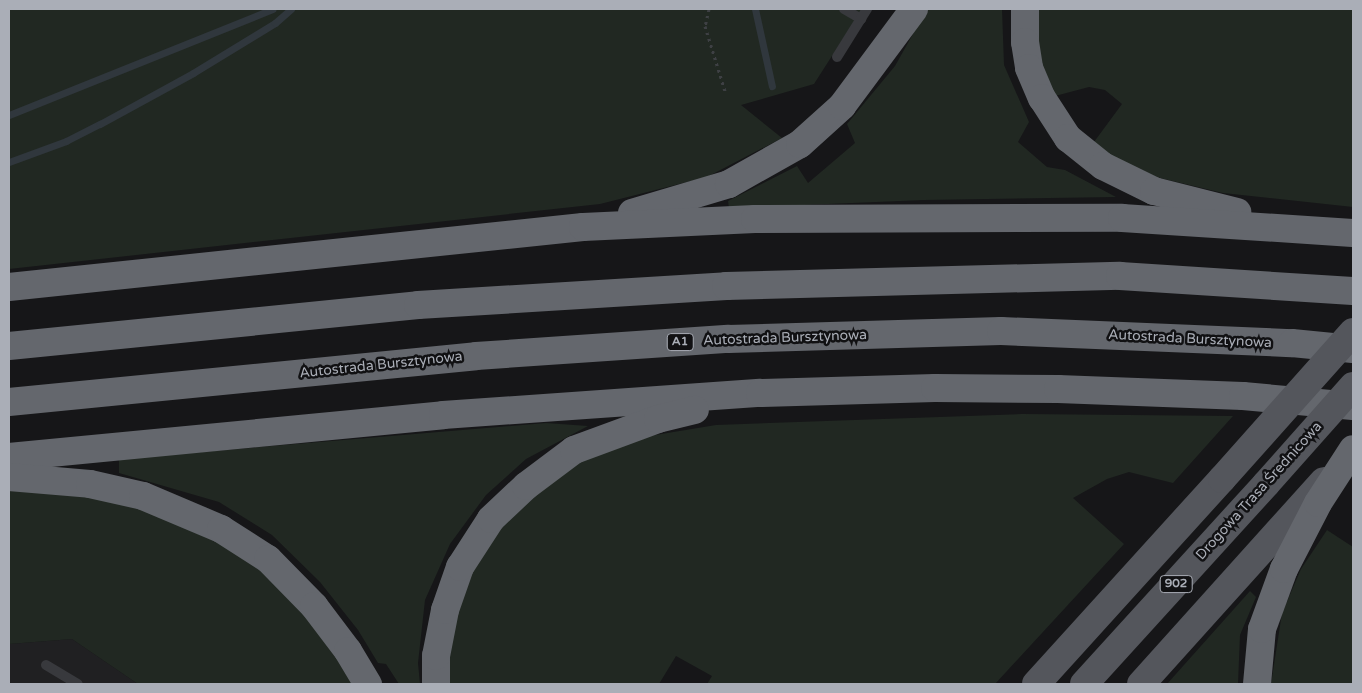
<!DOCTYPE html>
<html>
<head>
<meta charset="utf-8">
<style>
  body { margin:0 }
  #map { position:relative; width:1362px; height:693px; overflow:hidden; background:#161618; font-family:"Varela Round",sans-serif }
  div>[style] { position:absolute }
  .built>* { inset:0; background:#202022 }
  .green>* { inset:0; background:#212822 }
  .stream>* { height:7px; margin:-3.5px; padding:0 3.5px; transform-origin:3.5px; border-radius:3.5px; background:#30373d }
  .path>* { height:3px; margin-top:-1.5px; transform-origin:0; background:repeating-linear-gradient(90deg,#3e4044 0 2.5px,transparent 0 6.5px) }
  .service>* { height:10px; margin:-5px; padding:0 5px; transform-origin:5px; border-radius:5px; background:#38393d }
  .primary>* { height:28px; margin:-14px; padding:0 14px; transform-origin:14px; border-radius:14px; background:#54565c }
  .motorway>* { height:28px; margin:-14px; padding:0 14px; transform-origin:14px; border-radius:14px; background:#64676d }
  .primary-bridge>* { height:28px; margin:-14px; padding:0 14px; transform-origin:14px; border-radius:14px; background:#54565c }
  span { translate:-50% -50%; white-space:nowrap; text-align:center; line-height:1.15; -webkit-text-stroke:5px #111113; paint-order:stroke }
  .shield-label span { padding:1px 4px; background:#111113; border:1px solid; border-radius:4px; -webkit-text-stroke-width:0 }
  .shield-label { font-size:12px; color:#aaaeb7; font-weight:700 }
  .street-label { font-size:14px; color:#aaaeb7 }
  .frame { position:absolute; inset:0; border:10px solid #aaaeb7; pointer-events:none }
</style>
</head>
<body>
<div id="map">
  <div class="built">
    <div style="clip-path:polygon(72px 639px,138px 684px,9px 684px,9px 644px)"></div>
  </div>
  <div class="green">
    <div style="clip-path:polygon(9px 9px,862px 9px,814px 84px,741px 105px,782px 138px,707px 177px,600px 204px,9px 269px)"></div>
    <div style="clip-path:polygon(927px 9px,1002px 9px,1004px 65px,1029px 122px,1018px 142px,1047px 167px,1065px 170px,1116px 197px,924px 200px,729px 208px,728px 201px,797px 166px,808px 183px,855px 143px,847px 124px,895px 66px)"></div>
    <div style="clip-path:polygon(1033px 9px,1353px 9px,1353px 207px,1223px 193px,1160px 178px,1125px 166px,1091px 146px,1122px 104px,1105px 90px,1089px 87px,1055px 96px,1038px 62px)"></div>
    <div style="clip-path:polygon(1022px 414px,1233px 416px,1173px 483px,1129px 472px,1107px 479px,1073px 498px,1124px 544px,995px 684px,707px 684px,712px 676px,676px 656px,659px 684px,448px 684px,446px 652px,469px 567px,500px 525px,575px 462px,631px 439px,716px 425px)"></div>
    <div style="clip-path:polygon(546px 423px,588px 426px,526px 459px,486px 495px,450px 544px,425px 600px,418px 663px,420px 684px,399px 684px,386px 664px,378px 663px,358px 630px,320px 582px,272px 535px,219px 502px,119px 473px,119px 459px)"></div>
    <div style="clip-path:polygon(20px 486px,154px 508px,262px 564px,296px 601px,341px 660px,354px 684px,138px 684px,72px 639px,9px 644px,9px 487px)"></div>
    <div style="clip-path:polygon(1327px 530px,1353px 547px,1353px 684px,1271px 684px,1282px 613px,1301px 569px)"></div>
    <div style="clip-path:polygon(1250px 591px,1256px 597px,1240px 635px,1238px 684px,1167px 684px)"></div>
  </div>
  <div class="stream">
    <div style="left:755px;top:9px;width:79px;rotate:77.6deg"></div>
    <div style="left:9px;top:115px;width:284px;rotate:-21.9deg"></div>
    <div style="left:9px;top:162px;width:61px;rotate:-20.2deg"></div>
    <div style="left:66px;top:141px;width:38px;rotate:-27deg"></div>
    <div style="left:100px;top:124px;width:106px;rotate:-28.7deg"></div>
    <div style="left:193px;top:73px;width:96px;rotate:-31.4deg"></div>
    <div style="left:275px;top:23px;width:21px;rotate:-41deg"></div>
  </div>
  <div class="path">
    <div style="left:709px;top:9px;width:17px;rotate:103deg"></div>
    <div style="left:705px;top:26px;width:68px;rotate:72.9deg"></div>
  </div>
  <div class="service">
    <div style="left:844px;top:9px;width:20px;rotate:30deg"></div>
    <div style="left:837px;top:57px;width:57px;rotate:-58deg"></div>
    <div style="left:46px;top:665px;width:37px;rotate:31deg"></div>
  </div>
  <div class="primary">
    <div style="left:1036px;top:684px;width:277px;rotate:-47.8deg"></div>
    <div style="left:1084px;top:684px;width:270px;rotate:-47.7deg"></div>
    <div style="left:1141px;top:684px;width:273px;rotate:-48deg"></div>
  </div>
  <div class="motorway">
    <div style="left:1025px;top:9px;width:33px;rotate:90deg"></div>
    <div style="left:1025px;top:42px;width:26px;rotate:81deg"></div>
    <div style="left:1029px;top:68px;width:33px;rotate:67deg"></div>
    <div style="left:1042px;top:98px;width:48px;rotate:57deg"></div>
    <div style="left:1068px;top:138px;width:45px;rotate:38.7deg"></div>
    <div style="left:1103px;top:166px;width:57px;rotate:26.1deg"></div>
    <div style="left:1154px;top:191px;width:86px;rotate:14.2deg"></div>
    <div style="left:632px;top:213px;width:101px;rotate:-16.6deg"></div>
    <div style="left:729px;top:184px;width:81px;rotate:-29.4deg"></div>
    <div style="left:800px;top:144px;width:57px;rotate:-42.1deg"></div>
    <div style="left:842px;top:106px;width:121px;rotate:-53.4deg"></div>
    <div style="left:9px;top:287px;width:577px;rotate:-5.97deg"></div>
    <div style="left:583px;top:227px;width:172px;rotate:-2.7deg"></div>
    <div style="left:755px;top:219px;width:367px;rotate:-0.2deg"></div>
    <div style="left:1122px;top:218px;width:231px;rotate:3.7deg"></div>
    <div style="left:9px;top:346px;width:411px;rotate:-5.7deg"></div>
    <div style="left:418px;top:305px;width:309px;rotate:-3.5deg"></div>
    <div style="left:726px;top:286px;width:394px;rotate:-1.5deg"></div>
    <div style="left:1120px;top:276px;width:233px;rotate:3.7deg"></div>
    <div style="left:9px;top:402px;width:469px;rotate:-5.6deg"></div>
    <div style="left:476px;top:356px;width:253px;rotate:-3.9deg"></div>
    <div style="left:728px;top:339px;width:273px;rotate:-1.7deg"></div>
    <div style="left:1001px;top:331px;width:291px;rotate:2.4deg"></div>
    <div style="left:1292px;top:343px;width:61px;rotate:5.6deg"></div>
    <div style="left:9px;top:457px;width:436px;rotate:-5.5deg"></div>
    <div style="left:443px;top:415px;width:318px;rotate:-4deg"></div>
    <div style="left:760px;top:393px;width:175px;rotate:-1.6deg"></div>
    <div style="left:935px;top:388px;width:123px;rotate:0.5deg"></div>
    <div style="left:1058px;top:389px;width:185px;rotate:2.2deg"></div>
    <div style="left:1243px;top:396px;width:110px;rotate:5.2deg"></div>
    <div style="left:9px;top:477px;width:81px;rotate:4.9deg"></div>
    <div style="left:90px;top:484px;width:54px;rotate:12.8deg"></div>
    <div style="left:143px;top:496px;width:85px;rotate:22.9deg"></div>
    <div style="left:221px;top:529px;width:56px;rotate:32.6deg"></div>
    <div style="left:268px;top:559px;width:66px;rotate:45.6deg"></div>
    <div style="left:314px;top:606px;width:56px;rotate:52.9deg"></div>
    <div style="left:348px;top:651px;width:39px;rotate:59deg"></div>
    <div style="left:436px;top:684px;width:28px;rotate:-90deg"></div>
    <div style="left:436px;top:656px;width:47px;rotate:-78.9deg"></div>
    <div style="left:445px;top:610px;width:46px;rotate:-70.8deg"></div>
    <div style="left:460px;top:567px;width:57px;rotate:-57.1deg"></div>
    <div style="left:491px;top:519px;width:48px;rotate:-43.3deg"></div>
    <div style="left:526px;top:486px;width:60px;rotate:-36.9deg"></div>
    <div style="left:574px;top:450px;width:90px;rotate:-20.3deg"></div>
    <div style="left:658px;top:419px;width:38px;rotate:-14deg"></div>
    <div style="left:1257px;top:684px;width:55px;rotate:-84.8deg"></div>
    <div style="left:1262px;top:629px;width:64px;rotate:-69.9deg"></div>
    <div style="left:1284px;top:569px;width:74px;rotate:-62.7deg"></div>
    <div style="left:1318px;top:503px;width:64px;rotate:-57.1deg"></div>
  </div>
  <div class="primary-bridge">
    <div style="left:1222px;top:479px;width:197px;rotate:-48.3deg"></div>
    <div style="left:1266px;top:484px;width:131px;rotate:-48.4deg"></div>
  </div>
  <div class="shield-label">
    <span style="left:680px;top:342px">A1</span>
    <span style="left:1176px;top:584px">902</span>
  </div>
  <div class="street-label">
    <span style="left:785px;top:338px;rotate:-2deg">Autostrada Bursztynowa</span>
    <span style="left:1190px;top:339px;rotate:3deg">Autostrada Bursztynowa</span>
    <span style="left:381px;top:365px;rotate:-6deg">Autostrada Bursztynowa</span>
    <span style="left:1259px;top:491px;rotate:-48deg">Drogowa Trasa Średnicowa</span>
  </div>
  <div class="frame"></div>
</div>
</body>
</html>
